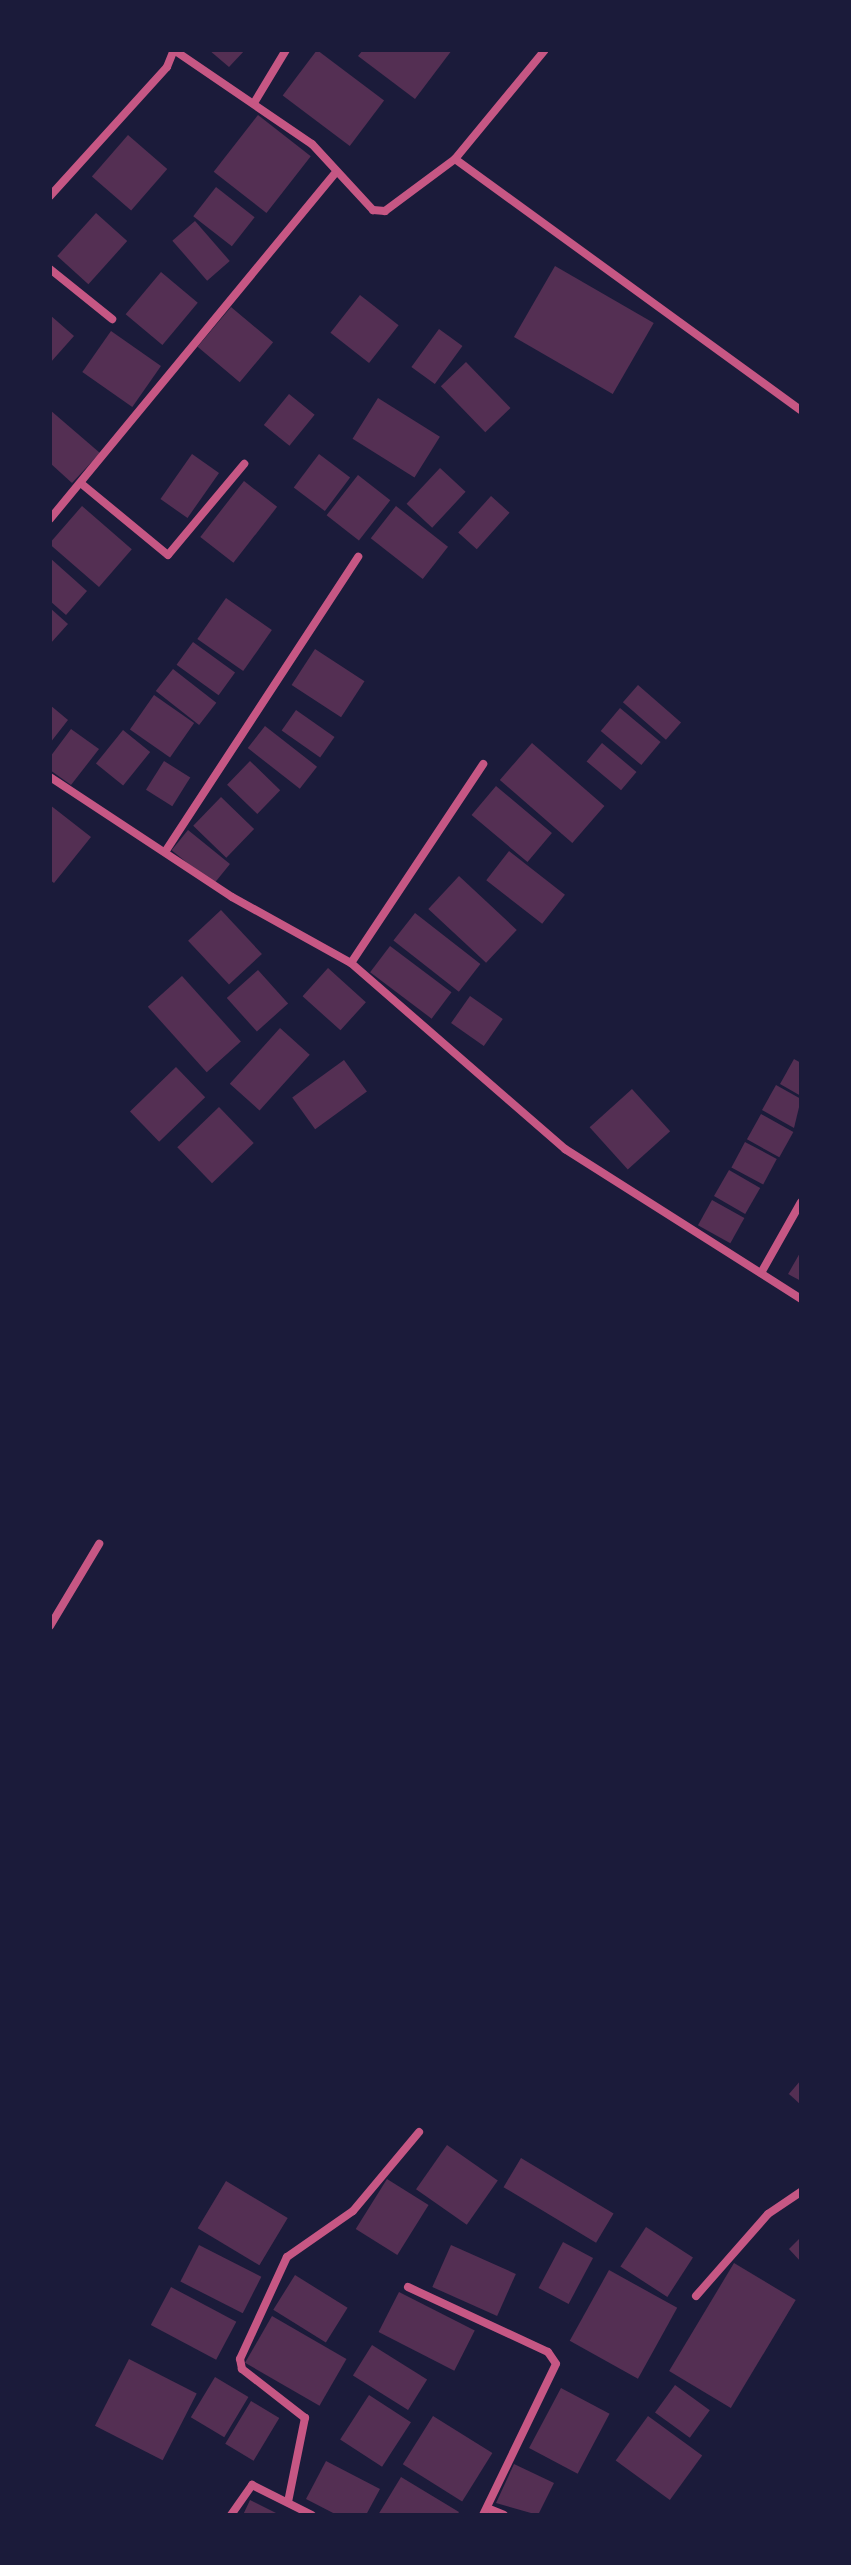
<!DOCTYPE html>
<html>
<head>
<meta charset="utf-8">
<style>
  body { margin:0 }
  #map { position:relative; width:851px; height:2565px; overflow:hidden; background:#1b1b3a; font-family:"Asap Condensed",sans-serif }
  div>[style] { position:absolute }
  .building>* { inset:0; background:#542f53; transform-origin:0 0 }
  .minor>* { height:8px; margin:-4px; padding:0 4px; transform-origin:4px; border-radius:4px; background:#c65784 }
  span { translate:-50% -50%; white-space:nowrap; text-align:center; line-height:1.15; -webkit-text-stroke:6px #1b1b3a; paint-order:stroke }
  .frame { position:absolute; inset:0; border:52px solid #1b1b3a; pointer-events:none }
</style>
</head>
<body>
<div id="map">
  <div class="building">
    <div style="clip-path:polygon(209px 50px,245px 50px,229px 67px)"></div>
    <div style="left:317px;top:50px;width:84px;height:57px;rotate:37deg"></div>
    <div style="clip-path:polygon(363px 50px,452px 50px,415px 99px,358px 56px)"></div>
    <div style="left:258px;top:115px;width:67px;height:72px;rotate:38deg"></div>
    <div style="left:128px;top:135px;width:52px;height:55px;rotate:41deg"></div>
    <div style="left:216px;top:187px;width:49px;height:37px;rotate:38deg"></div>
    <div style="left:96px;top:213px;width:42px;height:58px;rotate:42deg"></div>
    <div style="left:195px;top:221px;width:53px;height:30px;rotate:49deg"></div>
    <div style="left:555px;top:266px;width:114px;height:82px;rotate:30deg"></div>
    <div style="left:161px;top:272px;width:48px;height:55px;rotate:40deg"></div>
    <div style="left:360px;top:295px;width:49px;height:48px;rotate:38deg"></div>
    <div style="left:231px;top:307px;width:55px;height:52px;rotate:40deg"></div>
    <div style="clip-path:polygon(50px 315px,74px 336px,50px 363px)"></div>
    <div style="left:439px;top:329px;width:29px;height:47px;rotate:36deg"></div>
    <div style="left:111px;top:331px;width:61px;height:50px;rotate:35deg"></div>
    <div style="left:466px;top:362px;width:64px;height:35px;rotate:46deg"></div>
    <div style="left:289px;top:394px;width:33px;height:40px;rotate:39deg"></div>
    <div style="left:378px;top:398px;width:73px;height:48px;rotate:32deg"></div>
    <div style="clip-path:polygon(50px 410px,100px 453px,72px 483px,50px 463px)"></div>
    <div style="left:192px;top:454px;width:33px;height:55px;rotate:35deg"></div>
    <div style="left:319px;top:454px;width:39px;height:42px;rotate:37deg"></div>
    <div style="left:440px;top:468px;width:35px;height:49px;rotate:43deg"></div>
    <div style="left:358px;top:475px;width:41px;height:51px;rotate:38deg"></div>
    <div style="left:244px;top:481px;width:42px;height:71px;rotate:38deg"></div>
    <div style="left:491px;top:496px;width:25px;height:49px;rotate:42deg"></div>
    <div style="left:82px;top:506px;width:66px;height:50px;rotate:41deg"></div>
    <div style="left:396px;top:506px;width:66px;height:41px;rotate:38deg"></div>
    <div style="clip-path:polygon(50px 558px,87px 591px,66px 615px,50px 601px)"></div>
    <div style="left:226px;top:598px;width:56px;height:50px;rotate:35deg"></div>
    <div style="clip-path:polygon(50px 608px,68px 624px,50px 644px)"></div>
    <div style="left:193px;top:642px;width:52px;height:28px;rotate:36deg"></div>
    <div style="left:315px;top:649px;width:59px;height:43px;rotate:33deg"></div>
    <div style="left:173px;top:669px;width:55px;height:28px;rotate:38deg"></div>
    <div style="left:638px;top:685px;width:57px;height:23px;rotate:41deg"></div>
    <div style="left:154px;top:695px;width:49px;height:42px;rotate:35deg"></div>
    <div style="clip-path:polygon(50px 705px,68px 720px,50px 743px)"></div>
    <div style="left:620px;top:708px;width:53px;height:30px;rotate:40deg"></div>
    <div style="left:296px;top:710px;width:47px;height:25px;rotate:35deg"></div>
    <div style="left:265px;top:726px;width:66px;height:28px;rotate:38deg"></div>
    <div style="clip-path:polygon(71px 729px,99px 749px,71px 785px,50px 770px,50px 757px)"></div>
    <div style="left:123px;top:730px;width:35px;height:43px;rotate:39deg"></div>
    <div style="left:532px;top:743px;width:96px;height:49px;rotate:41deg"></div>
    <div style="left:602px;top:743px;width:45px;height:24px;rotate:40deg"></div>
    <div style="left:164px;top:761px;width:31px;height:34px;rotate:32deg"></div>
    <div style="left:250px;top:761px;width:42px;height:33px;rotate:44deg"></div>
    <div style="left:496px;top:786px;width:73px;height:38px;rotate:40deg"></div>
    <div style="left:221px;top:797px;width:46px;height:40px;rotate:44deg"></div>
    <div style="clip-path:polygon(50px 805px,91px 837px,54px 883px,50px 880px)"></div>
    <div style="left:188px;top:830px;width:54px;height:26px;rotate:39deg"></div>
    <div style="left:509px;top:851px;width:71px;height:37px;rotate:38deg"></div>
    <div style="left:459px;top:876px;width:79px;height:45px;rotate:43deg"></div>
    <div style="left:221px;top:910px;width:60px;height:45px;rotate:47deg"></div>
    <div style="left:415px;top:913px;width:83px;height:35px;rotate:38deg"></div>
    <div style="left:390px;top:946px;width:77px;height:33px;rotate:37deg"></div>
    <div style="left:328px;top:968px;width:51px;height:38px;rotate:42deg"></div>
    <div style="left:258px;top:970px;width:45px;height:42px;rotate:48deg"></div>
    <div style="left:182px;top:976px;width:88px;height:46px;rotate:48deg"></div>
    <div style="left:470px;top:996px;width:40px;height:33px;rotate:35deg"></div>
    <div style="left:280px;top:1028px;width:40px;height:75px;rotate:42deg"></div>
    <div style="clip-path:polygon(794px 1059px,801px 1063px,801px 1096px,780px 1084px)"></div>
    <div style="left:344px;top:1060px;width:39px;height:64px;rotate:54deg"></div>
    <div style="left:176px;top:1067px;width:42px;height:64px;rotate:46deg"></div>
    <div style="clip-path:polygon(776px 1085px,801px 1099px,794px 1128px,762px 1110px)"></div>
    <div style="left:632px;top:1089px;width:57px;height:57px;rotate:48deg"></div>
    <div style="left:219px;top:1107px;width:50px;height:58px;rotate:46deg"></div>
    <div style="left:761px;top:1114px;width:37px;height:29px;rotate:29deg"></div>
    <div style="left:745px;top:1142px;width:36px;height:29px;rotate:28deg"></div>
    <div style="left:729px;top:1170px;width:36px;height:30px;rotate:30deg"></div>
    <div style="left:712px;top:1200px;width:37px;height:29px;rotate:29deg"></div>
    <div style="clip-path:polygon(801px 1251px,801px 1281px,788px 1274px)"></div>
    <div style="clip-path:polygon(801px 2080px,801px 2105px,789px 2094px)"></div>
    <div style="left:447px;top:2145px;width:62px;height:54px;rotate:35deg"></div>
    <div style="left:521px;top:2158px;width:108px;height:34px;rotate:31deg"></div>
    <div style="left:387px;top:2179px;width:49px;height:59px;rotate:32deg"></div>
    <div style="left:226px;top:2181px;width:72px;height:55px;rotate:31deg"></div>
    <div style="left:646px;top:2227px;width:56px;height:47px;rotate:33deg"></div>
    <div style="clip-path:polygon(801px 2237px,801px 2262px,789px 2249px)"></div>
    <div style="left:563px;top:2242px;width:34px;height:52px;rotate:28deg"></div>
    <div style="left:199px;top:2245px;width:70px;height:41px;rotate:27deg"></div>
    <div style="left:451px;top:2245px;width:71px;height:46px;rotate:24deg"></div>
    <div style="left:734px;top:2263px;width:72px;height:126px;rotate:31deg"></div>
    <div style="left:609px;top:2270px;width:78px;height:81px;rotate:29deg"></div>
    <div style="left:295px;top:2275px;width:62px;height:41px;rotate:32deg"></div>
    <div style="left:171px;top:2287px;width:74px;height:43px;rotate:28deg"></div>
    <div style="left:399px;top:2292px;width:85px;height:45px;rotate:27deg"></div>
    <div style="left:272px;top:2316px;width:86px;height:54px;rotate:30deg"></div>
    <div style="left:372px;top:2345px;width:65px;height:36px;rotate:32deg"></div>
    <div style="left:129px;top:2359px;width:76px;height:75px;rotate:27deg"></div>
    <div style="left:215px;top:2377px;width:39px;height:47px;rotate:31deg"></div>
    <div style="left:675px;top:2385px;width:43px;height:34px;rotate:36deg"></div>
    <div style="left:561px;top:2388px;width:55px;height:68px;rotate:28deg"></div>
    <div style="left:369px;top:2395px;width:50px;height:53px;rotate:33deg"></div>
    <div style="left:251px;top:2401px;width:33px;height:50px;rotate:31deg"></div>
    <div style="left:433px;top:2416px;width:70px;height:57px;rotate:32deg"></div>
    <div style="left:648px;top:2416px;width:67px;height:55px;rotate:36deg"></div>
    <div style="clip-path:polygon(326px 2461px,380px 2489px,366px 2515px,337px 2515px,306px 2499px)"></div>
    <div style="clip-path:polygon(514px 2464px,554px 2483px,538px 2515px,496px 2503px)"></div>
    <div style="clip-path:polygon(401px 2477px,459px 2512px,457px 2515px,378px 2515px)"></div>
    <div style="clip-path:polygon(250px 2500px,280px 2515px,243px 2515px)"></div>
  </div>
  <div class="minor">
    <div style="left:174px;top:50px;width:167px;rotate:34.3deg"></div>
    <div style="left:312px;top:144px;width:90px;rotate:47.3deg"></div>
    <div style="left:373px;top:210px;width:12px;rotate:5deg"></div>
    <div style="left:385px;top:211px;width:87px;rotate:-36.6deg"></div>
    <div style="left:455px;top:159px;width:141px;rotate:-50.5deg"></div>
    <div style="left:254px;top:103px;width:62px;rotate:-58.9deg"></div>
    <div style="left:455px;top:159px;width:427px;rotate:36deg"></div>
    <div style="left:50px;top:196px;width:174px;rotate:-47.8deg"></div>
    <div style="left:167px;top:67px;width:18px;rotate:-68deg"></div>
    <div style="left:50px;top:269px;width:80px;rotate:38.9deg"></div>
    <div style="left:83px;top:485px;width:110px;rotate:39.5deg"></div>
    <div style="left:168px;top:555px;width:119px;rotate:-50.1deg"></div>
    <div style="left:50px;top:519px;width:447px;rotate:-50.5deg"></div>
    <div style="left:50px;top:777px;width:218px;rotate:33.4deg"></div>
    <div style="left:232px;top:897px;width:136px;rotate:29deg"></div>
    <div style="left:351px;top:963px;width:284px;rotate:41deg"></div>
    <div style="left:565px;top:1149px;width:280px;rotate:32.4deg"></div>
    <div style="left:165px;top:852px;width:353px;rotate:-56.8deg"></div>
    <div style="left:351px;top:963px;width:239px;rotate:-56.4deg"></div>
    <div style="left:761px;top:1273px;width:81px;rotate:-60.6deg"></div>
    <div style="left:50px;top:1626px;width:96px;rotate:-59.1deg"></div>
    <div style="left:408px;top:2287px;width:154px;rotate:24.9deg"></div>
    <div style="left:548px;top:2352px;width:14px;rotate:56deg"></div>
    <div style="left:556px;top:2364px;width:168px;rotate:115.8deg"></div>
    <div style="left:696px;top:2296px;width:109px;rotate:-48.7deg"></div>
    <div style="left:768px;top:2214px;width:40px;rotate:-34deg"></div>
    <div style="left:288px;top:2502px;width:86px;rotate:-78.6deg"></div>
    <div style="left:305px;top:2418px;width:80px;rotate:-142.1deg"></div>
    <div style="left:242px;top:2369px;width:10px;rotate:-101deg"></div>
    <div style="left:240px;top:2359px;width:112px;rotate:-65.3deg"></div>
    <div style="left:287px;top:2257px;width:80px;rotate:-34.9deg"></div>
    <div style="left:353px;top:2211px;width:103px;rotate:-50.1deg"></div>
    <div style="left:487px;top:2508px;width:18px;rotate:22deg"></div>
    <div style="left:231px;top:2515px;width:37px;rotate:-55deg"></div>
    <div style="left:252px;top:2485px;width:67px;rotate:26.6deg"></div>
  </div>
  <div class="frame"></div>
</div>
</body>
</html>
